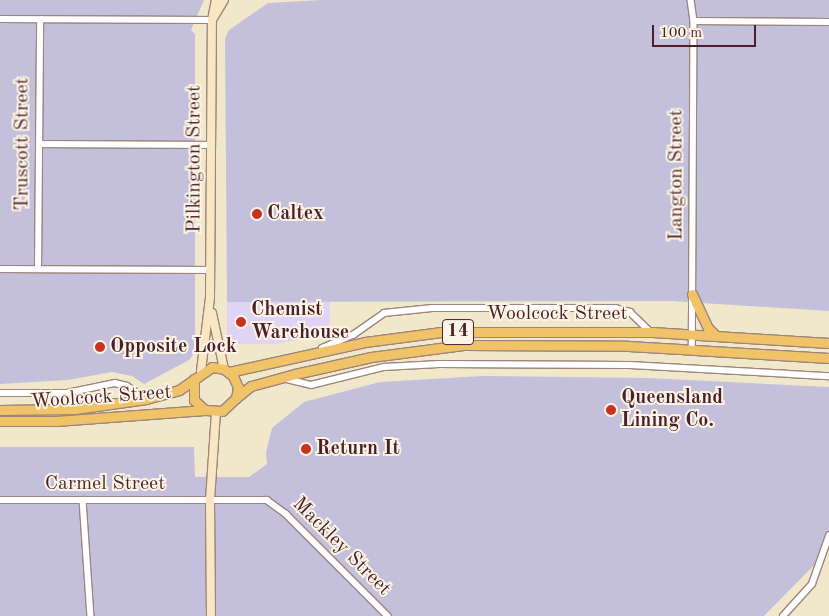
<!DOCTYPE html>
<html>
<head>
<meta charset="utf-8">
<style>
  body { margin:0 }
  #map { position:relative; width:829px; height:616px; overflow:hidden; background:#f1e8cc; font-family:"Old Standard TT",serif }
  div>[style] { position:absolute }
  .built>* { inset:0; background:#e0d4f4 }
  .industrial>* { inset:0; background:#c4c0db }
  .roads { filter:drop-shadow(1px 0 #9e847c) drop-shadow(-1px 0 #9e847c) drop-shadow(0 1px #9e847c) drop-shadow(0 -1px #9e847c) }
  .street>* { height:5.5px; margin:-2.75px; padding:0 2.75px; transform-origin:2.75px; border-radius:2.75px; background:#fff }
  .secondary>* { height:8px; margin:-4px; padding:0 4px; transform-origin:4px; border-radius:4px; background:#f9e7c3 }
  .primary>* { height:9px; margin:-4.5px; padding:0 4.5px; transform-origin:4.5px; border-radius:4.5px; background:#f0c369 }
  .dots>* { width:14px; height:14px; translate:-50% -50%; box-sizing:border-box; border:2px solid #fcf5e5; border-radius:50% }
  span { translate:-50% -50%; white-space:nowrap; text-align:center; line-height:1.15; -webkit-text-stroke:4px #fcf5e5; paint-order:stroke }
  .shield-label span { padding:1px 4px; background:#fcf5e5; border:1px solid; border-radius:4px; -webkit-text-stroke-width:0 }
  .shield-label { font-size:19px; color:#4a1f2b; font-weight:700 }
  .street-label { font-size:20px; color:#4a1f2b }
  .poi-label { font-size:20px; color:#4a1f2b; font-weight:700 }
  .left { translate:0 -50%; text-align:left }
  .scale { position:absolute; left:652px; top:25px; width:104px; height:22px; box-sizing:border-box; border:2px solid #4a1f2b; border-top:0; padding-left:6px; font-size:15px; line-height:18px; white-space:nowrap; color:#4a1f2b; -webkit-text-stroke:4px #fcf5e5; paint-order:stroke }
</style>
</head>
<body>
<div id="map">
  <div class="built">
    <div style="clip-path:polygon(227px 302px,330px 302px,329px 333px,276px 344px,237px 344px,227px 334px)"></div>
  </div>
  <div class="industrial">
    <div style="clip-path:polygon(0 0,204px 0,191px 30px,195px 34px,195px 352px,189px 360px,144px 384px,132px 376px,112px 372px,68px 380px,0 384px)"></div>
    <div style="clip-path:polygon(322px 0,829px 0,829px 311px,671px 301px,227px 302px,225px 38px,229px 30px,268px 3px)"></div>
    <div style="clip-path:polygon(483px 376px,648px 378px,829px 387px,829px 550px,764px 616px,0 616px,0 447px,194px 447px,195px 477px,249px 477px,267px 464px,266px 452px,272px 428px,304px 402px,380px 382px)"></div>
  </div>
  <div class="roads">
    <div class="street">
      <div style="left:691px;top:0;width:21px;rotate:82deg"></div>
      <div style="left:694px;top:21px;width:329px;rotate:90.3deg"></div>
      <div style="left:0;top:19px;width:212px;rotate:0.3deg"></div>
      <div style="left:694px;top:21px;width:135px;rotate:0.4deg"></div>
      <div style="left:39px;top:144px;width:172px;rotate:0.3deg"></div>
      <div style="left:38px;top:268px;width:248px;rotate:-89.5deg"></div>
      <div style="left:0;top:269px;width:210px;rotate:0.3deg"></div>
      <div style="left:322px;top:348px;width:34px;rotate:-23deg"></div>
      <div style="left:353px;top:335px;width:38px;rotate:-35deg"></div>
      <div style="left:384px;top:313px;width:48px;rotate:-5.9deg"></div>
      <div style="left:432px;top:308px;width:183px"></div>
      <div style="left:615px;top:308px;width:16px;rotate:15deg"></div>
      <div style="left:630px;top:312px;width:29px;rotate:44deg"></div>
      <div style="left:283px;top:378px;width:29px;rotate:14deg"></div>
      <div style="left:311px;top:385px;width:75px;rotate:-13.9deg"></div>
      <div style="left:384px;top:367px;width:55px;rotate:-3.1deg"></div>
      <div style="left:439px;top:364px;width:191px;rotate:0.3deg"></div>
      <div style="left:630px;top:365px;width:199px;rotate:3.2deg"></div>
      <div style="left:0;top:393px;width:67px"></div>
      <div style="left:67px;top:393px;width:49px;rotate:-11.8deg"></div>
      <div style="left:115px;top:383px;width:12px;rotate:14deg"></div>
      <div style="left:127px;top:386px;width:23px;rotate:34deg"></div>
      <div style="left:0;top:500px;width:267px"></div>
      <div style="left:267px;top:500px;width:24px;rotate:36deg"></div>
      <div style="left:286px;top:514px;width:144px;rotate:45deg"></div>
      <div style="left:83px;top:500px;width:116px;rotate:86.1deg"></div>
      <div style="left:783px;top:616px;width:43px;rotate:-47.8deg"></div>
      <div style="left:812px;top:584px;width:51px;rotate:-70.5deg"></div>
    </div>
    <div class="secondary">
      <div style="left:212px;top:20px;width:23px;rotate:-59deg"></div>
      <div style="left:212px;top:313px;width:57px;rotate:77.9deg"></div>
      <div style="left:201px;top:371px;width:74px;rotate:-83deg"></div>
      <div style="left:210px;top:298px;width:278px;rotate:-89.6deg"></div>
      <div style="left:212px;top:20px;width:20px;rotate:-79deg"></div>
      <div style="left:211px;top:616px;width:116px;rotate:-90.5deg"></div>
      <div style="left:210px;top:500px;width:88px;rotate:-86.1deg"></div>
    </div>
    <div class="primary">
      <div style="left:692px;top:294px;width:38px;rotate:65deg"></div>
      <div style="left:708px;top:328px;width:11px;rotate:45deg"></div>
      <div style="left:229px;top:372px;width:139px;rotate:-12.4deg"></div>
      <div style="left:365px;top:342px;width:77px;rotate:-7.5deg"></div>
      <div style="left:441px;top:332px;width:211px"></div>
      <div style="left:652px;top:332px;width:177px;rotate:3.6deg"></div>
      <div style="left:236px;top:398px;width:19px;rotate:-39deg"></div>
      <div style="left:251px;top:386px;width:46px;rotate:-15.3deg"></div>
      <div style="left:295px;top:374px;width:78px;rotate:-12.6deg"></div>
      <div style="left:371px;top:357px;width:93px;rotate:-7.4deg"></div>
      <div style="left:463px;top:345px;width:165px;rotate:0.3deg"></div>
      <div style="left:628px;top:346px;width:201px;rotate:3.4deg"></div>
      <div style="left:0;top:410px;width:75px;rotate:-0.8deg"></div>
      <div style="left:75px;top:409px;width:72px;rotate:-8deg"></div>
      <div style="left:146px;top:399px;width:34px;rotate:-15deg"></div>
      <div style="left:179px;top:390px;width:40px;rotate:-34.9deg"></div>
      <div style="left:212px;top:367px;width:12px;rotate:9deg"></div>
      <div style="left:224px;top:369px;width:11px;rotate:38deg"></div>
      <div style="left:233px;top:376px;width:12px;rotate:66deg"></div>
      <div style="left:238px;top:387px;width:11px;rotate:100deg"></div>
      <div style="left:236px;top:398px;width:19px;rotate:137deg"></div>
      <div style="left:222px;top:411px;width:17px;rotate:-177deg"></div>
      <div style="left:205px;top:410px;width:15px;rotate:-138deg"></div>
      <div style="left:194px;top:400px;width:21px;rotate:-90deg"></div>
      <div style="left:0;top:421px;width:57px"></div>
      <div style="left:57px;top:421px;width:147px;rotate:-4.3deg"></div>
    </div>
  </div>
  <div class="dots">
    <div style="left:257px;top:214px;background:#c8321e"></div>
    <div style="left:241px;top:322px;background:#c8321e"></div>
    <div style="left:100px;top:347px;background:#c8321e"></div>
    <div style="left:611px;top:410px;background:#c8321e"></div>
    <div style="left:306px;top:449px;background:#c8321e"></div>
  </div>
  <div class="shield-label">
    <span style="left:458px;top:332px">14</span>
  </div>
  <div class="street-label">
    <span style="left:23px;top:144px;rotate:-90deg">Truscott Street</span>
    <span style="left:195px;top:159px;rotate:-90deg">Pilkington Street</span>
    <span style="left:677px;top:175px;rotate:-90deg">Langton Street</span>
    <span style="left:557px;top:314px">Woolcock Street</span>
    <span style="left:101px;top:398px;rotate:-4deg">Woolcock Street</span>
    <span style="left:105px;top:484px">Carmel Street</span>
    <span style="left:341px;top:547px;rotate:45deg">Mackley Street</span>
  </div>
  <div class="poi-label">
    <span class="left" style="left:267px;top:214px">Caltex</span>
    <span class="left" style="left:251px;top:322px">Chemist<br>Warehouse</span>
    <span class="left" style="left:110px;top:347px">Opposite Lock</span>
    <span class="left" style="left:621px;top:410px">Queensland<br>Lining Co.</span>
    <span class="left" style="left:316px;top:449px">Return It</span>
  </div>
  <div class="scale">100 m</div>
</div>
</body>
</html>
